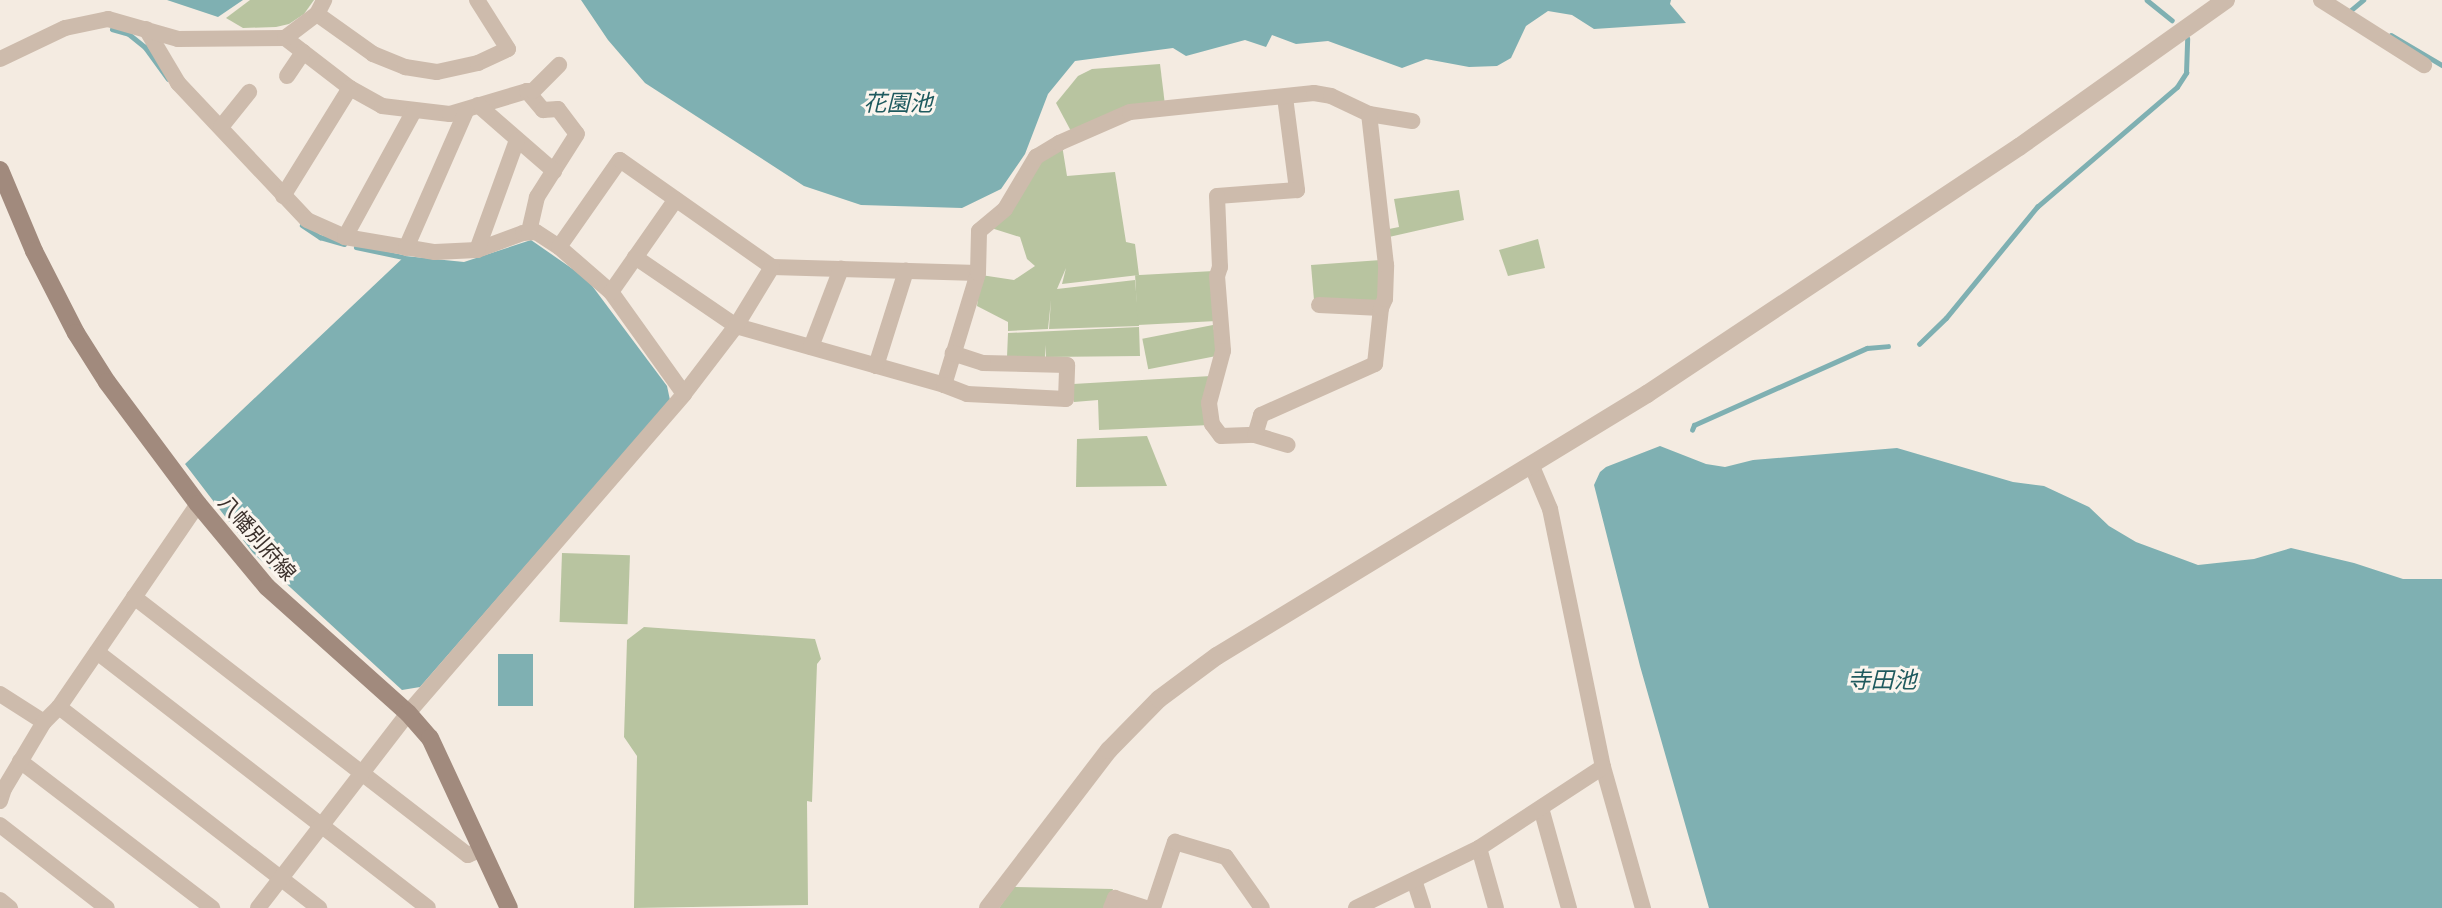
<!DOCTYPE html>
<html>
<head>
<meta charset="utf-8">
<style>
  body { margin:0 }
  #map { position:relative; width:2442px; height:908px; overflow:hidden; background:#f4ebe1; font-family:"Space Grotesk","Noto Sans JP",sans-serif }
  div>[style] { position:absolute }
  .green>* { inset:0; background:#b8c4a0; transform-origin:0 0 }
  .water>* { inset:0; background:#7fb0b2; transform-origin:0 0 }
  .stream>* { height:4.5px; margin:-2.25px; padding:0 2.25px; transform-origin:2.25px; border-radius:2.25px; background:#7fb0b2 }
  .minor>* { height:16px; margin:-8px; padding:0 8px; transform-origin:8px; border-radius:8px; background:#cdbbac }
  .tertiary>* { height:18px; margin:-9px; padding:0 9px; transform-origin:9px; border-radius:9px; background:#cdbbac }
  .secondary>* { height:18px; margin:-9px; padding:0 9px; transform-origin:9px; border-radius:9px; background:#a18a7d }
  span { translate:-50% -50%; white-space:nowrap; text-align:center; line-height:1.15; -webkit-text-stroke:6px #fbf5ee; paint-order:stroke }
  .street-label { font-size:21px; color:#3b302b }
  .water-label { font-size:23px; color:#1f5a5e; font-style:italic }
</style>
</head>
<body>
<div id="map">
  <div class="green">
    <div style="clip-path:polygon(250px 0,314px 0,304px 14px,289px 24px,276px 27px,243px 28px,226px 18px)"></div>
    <div style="clip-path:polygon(1160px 64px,1165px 105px,1072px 133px,1056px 103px,1078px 76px,1092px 69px)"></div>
    <div style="clip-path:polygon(1062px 145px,1067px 176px,1115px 172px,1126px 242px,1135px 244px,1139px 275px,1062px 284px,1066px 268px,1057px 289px,1135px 280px,1139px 326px,1049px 329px,1051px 300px,1048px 329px,1008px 331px,1008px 322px,977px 306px,981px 275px,1014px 280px,1035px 266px,1027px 259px,1020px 237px,988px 227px,1036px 164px)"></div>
    <div style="clip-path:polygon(1459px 190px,1464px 220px,1389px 237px,1389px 229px,1399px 227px,1394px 199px)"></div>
    <div style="clip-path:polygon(1538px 239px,1545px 268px,1508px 276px,1499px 250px)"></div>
    <div style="clip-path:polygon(1381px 260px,1380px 302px,1314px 300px,1311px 265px)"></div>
    <div style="left:1214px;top:271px;width:50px;height:79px;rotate:87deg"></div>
    <div style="left:1213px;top:325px;width:31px;height:72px;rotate:79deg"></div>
    <div style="clip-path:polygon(1139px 327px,1140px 356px,1046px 357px,1046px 345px,1045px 357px,1007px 357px,1008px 333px)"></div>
    <div style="clip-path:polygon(1211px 376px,1210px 425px,1099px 430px,1098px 400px,1074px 402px,1073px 384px)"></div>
    <div style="clip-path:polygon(1147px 436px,1167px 486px,1076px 487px,1077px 439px)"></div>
    <div style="left:562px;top:553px;width:68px;height:69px;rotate:2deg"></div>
    <div style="clip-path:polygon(644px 627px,815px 639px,821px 659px,817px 664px,812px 802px,807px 801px,808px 905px,634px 908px,637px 756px,624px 737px,627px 640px)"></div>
    <div style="clip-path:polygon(1014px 887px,1113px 889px,1106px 908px,999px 908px)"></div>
  </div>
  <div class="water">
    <div style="clip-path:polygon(167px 0,243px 0,218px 17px)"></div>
    <div style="clip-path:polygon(581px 0,1671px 0,1670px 4px,1686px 23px,1594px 29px,1572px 15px,1548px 11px,1526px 26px,1511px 58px,1497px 66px,1469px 67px,1426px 59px,1402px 68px,1328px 41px,1296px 44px,1272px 35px,1266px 47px,1245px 40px,1186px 56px,1173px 48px,1075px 61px,1048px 94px,1025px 154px,1001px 189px,962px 208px,861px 205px,804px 186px,645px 83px,608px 40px)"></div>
    <div style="clip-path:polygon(531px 240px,587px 279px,667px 386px,670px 400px,420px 687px,402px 690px,253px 553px,185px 464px,405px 256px,464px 262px)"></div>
    <div style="clip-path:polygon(1660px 446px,1706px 464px,1725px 467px,1753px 460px,1897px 448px,2013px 482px,2044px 486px,2089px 507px,2109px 526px,2136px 542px,2198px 565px,2254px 559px,2291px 548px,2354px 563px,2403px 579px,2442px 579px,2442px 908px,1709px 908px,1640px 666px,1594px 485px,1600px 472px,1606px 467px)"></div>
    <div style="left:533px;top:654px;width:52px;height:35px;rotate:90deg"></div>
  </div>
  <div class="stream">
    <div style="left:2147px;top:0;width:32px;rotate:39deg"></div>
    <div style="left:2350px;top:11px;width:17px;rotate:-40deg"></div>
    <div style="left:112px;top:29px;width:18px;rotate:16deg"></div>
    <div style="left:129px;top:34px;width:21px;rotate:39deg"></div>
    <div style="left:145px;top:47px;width:39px;rotate:54deg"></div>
    <div style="left:2391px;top:35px;width:59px;rotate:30.5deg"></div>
    <div style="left:302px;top:225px;width:22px;rotate:34deg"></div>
    <div style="left:320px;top:237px;width:25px;rotate:16deg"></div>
    <div style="left:356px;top:247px;width:48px;rotate:12deg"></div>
    <div style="left:1919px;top:344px;width:37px;rotate:-44deg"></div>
    <div style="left:1946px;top:318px;width:144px;rotate:-50.7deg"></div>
    <div style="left:2037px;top:207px;width:184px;rotate:-40.6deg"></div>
    <div style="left:2177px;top:87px;width:17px;rotate:-57deg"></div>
    <div style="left:2186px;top:73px;width:34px;rotate:-88deg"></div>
    <div style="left:1692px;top:430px;width:5px;rotate:-68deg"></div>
    <div style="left:1694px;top:425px;width:189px;rotate:-24deg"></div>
    <div style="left:1867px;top:348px;width:21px;rotate:-5deg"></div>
  </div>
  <div class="minor">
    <div style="left:2321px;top:0;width:122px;rotate:32.3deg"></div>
    <div style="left:317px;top:14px;width:69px;rotate:35.5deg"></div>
    <div style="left:373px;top:54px;width:35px;rotate:22deg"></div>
    <div style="left:405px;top:67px;width:32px;rotate:9deg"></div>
    <div style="left:437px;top:72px;width:42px;rotate:-12.4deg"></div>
    <div style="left:478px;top:63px;width:33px;rotate:-25deg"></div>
    <div style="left:508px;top:49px;width:58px;rotate:-122.3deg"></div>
    <div style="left:146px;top:29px;width:63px;rotate:59.3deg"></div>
    <div style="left:178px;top:83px;width:188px;rotate:46.7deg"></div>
    <div style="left:307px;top:220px;width:42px;rotate:24.1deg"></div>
    <div style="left:345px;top:237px;width:91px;rotate:9.5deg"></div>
    <div style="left:435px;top:252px;width:42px;rotate:-2.7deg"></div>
    <div style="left:477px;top:250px;width:49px;rotate:-20.3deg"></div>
    <div style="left:523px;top:233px;width:13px;rotate:-4deg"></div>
    <div style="left:536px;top:232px;width:27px;rotate:33deg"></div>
    <div style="left:559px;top:247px;width:69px;rotate:40.9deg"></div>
    <div style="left:611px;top:292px;width:125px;rotate:54.4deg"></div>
    <div style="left:285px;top:38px;width:82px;rotate:37.6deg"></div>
    <div style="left:350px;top:88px;width:37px;rotate:29deg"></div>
    <div style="left:382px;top:106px;width:68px;rotate:6.7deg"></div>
    <div style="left:450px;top:114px;width:80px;rotate:-16.6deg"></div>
    <div style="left:527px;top:91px;width:25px;rotate:50deg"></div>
    <div style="left:543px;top:110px;width:15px;rotate:-4deg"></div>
    <div style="left:558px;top:109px;width:31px;rotate:53deg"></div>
    <div style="left:577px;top:134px;width:75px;rotate:122.4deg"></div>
    <div style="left:537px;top:197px;width:36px;rotate:103deg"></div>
    <div style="left:0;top:59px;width:72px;rotate:-25.5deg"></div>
    <div style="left:65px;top:28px;width:44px;rotate:-11.8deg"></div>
    <div style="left:108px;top:19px;width:73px;rotate:15.9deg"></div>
    <div style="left:178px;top:39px;width:107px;rotate:-0.5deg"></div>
    <div style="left:285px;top:38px;width:40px;rotate:-37deg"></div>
    <div style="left:317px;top:14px;width:16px;rotate:-63deg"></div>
    <div style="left:287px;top:76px;width:29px;rotate:-56deg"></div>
    <div style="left:527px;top:91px;width:6px"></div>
    <div style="left:533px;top:91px;width:37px;rotate:-45deg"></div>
    <div style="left:1285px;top:97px;width:94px;rotate:82.6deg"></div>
    <div style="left:1297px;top:190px;width:80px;rotate:175.7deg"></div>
    <div style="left:1217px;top:196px;width:71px;rotate:87.6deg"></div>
    <div style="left:1220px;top:267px;width:9px;rotate:108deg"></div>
    <div style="left:1217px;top:276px;width:75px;rotate:85.4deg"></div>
    <div style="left:1223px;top:351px;width:54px;rotate:105.1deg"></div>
    <div style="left:1209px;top:403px;width:21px;rotate:82deg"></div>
    <div style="left:1212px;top:424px;width:15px;rotate:53deg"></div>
    <div style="left:1221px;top:436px;width:34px;rotate:-2deg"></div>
    <div style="left:1255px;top:435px;width:34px;rotate:17deg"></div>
    <div style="left:478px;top:105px;width:101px;rotate:41deg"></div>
    <div style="left:221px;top:127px;width:45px;rotate:-51.3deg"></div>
    <div style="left:283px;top:196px;width:127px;rotate:-58.2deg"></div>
    <div style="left:345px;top:237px;width:144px;rotate:-61.3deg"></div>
    <div style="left:559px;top:247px;width:106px;rotate:-55deg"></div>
    <div style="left:620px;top:160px;width:186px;rotate:35.1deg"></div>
    <div style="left:772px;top:267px;width:206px;rotate:1.7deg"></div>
    <div style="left:406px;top:248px;width:150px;rotate:-66.3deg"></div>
    <div style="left:477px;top:250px;width:117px;rotate:-70deg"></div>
    <div style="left:635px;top:257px;width:122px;rotate:34.3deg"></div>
    <div style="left:736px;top:326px;width:216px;rotate:15.8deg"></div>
    <div style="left:944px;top:385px;width:117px;rotate:-73.1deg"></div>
    <div style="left:978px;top:273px;width:42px;rotate:-88.6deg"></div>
    <div style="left:979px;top:231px;width:34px;rotate:-40deg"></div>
    <div style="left:1005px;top:209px;width:61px;rotate:-59.2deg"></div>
    <div style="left:1036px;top:157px;width:27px;rotate:-31deg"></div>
    <div style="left:1059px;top:143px;width:77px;rotate:-23.6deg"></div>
    <div style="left:1130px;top:112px;width:185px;rotate:-5.9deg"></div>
    <div style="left:1314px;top:93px;width:17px;rotate:10deg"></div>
    <div style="left:1331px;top:96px;width:42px;rotate:25.3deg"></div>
    <div style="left:1369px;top:114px;width:44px;rotate:9.2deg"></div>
    <div style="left:611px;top:292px;width:113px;rotate:-55deg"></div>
    <div style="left:1319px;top:305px;width:62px;rotate:2.8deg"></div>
    <div style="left:811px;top:347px;width:84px;rotate:-69deg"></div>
    <div style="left:876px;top:366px;width:100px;rotate:-72.5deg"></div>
    <div style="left:944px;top:385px;width:25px;rotate:21deg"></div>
    <div style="left:967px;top:394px;width:99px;rotate:2.9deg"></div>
    <div style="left:1066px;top:399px;width:34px;rotate:-88deg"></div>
    <div style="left:1067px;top:365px;width:84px;rotate:-178.6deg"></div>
    <div style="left:983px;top:363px;width:32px;rotate:-162deg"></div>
    <div style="left:1255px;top:435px;width:21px;rotate:-73deg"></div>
    <div style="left:1261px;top:415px;width:125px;rotate:-24.1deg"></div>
    <div style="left:1375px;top:364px;width:56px;rotate:-83.9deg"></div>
    <div style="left:1381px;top:308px;width:10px;rotate:-66deg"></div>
    <div style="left:1385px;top:299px;width:34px;rotate:-88deg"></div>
    <div style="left:1386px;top:265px;width:152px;rotate:-96.4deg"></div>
    <div style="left:1531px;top:464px;width:49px;rotate:67.1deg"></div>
    <div style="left:1550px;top:509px;width:263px;rotate:78.4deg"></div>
    <div style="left:1603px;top:767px;width:147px;rotate:74.2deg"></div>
    <div style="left:134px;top:597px;width:422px;rotate:37.7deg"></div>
    <div style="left:468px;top:855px;width:15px;rotate:-23deg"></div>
    <div style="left:97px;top:652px;width:418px;rotate:37.7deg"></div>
    <div style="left:0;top:694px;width:52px;rotate:32.5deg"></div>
    <div style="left:59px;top:707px;width:329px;rotate:37.7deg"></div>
    <div style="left:20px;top:761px;width:242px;rotate:37.4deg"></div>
    <div style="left:0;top:801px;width:13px;rotate:-72deg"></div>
    <div style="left:4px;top:789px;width:78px;rotate:-59.2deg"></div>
    <div style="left:44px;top:722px;width:21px;rotate:-45deg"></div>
    <div style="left:59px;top:707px;width:246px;rotate:-55.6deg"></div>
    <div style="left:1541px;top:808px;width:104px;rotate:74.4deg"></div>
    <div style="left:0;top:825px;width:135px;rotate:37.8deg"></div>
    <div style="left:1479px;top:848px;width:62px;rotate:74.2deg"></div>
    <div style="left:1414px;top:880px;width:29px;rotate:72deg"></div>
    <div style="left:0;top:900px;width:13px;rotate:39deg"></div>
    <div style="left:258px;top:908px;width:246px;rotate:-52.4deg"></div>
    <div style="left:408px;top:713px;width:422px;rotate:-49.1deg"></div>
    <div style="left:684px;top:394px;width:86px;rotate:-52.6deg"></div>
    <div style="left:736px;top:326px;width:69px;rotate:-58.6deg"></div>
    <div style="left:1111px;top:908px;width:11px;rotate:-68deg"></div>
    <div style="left:1115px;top:898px;width:32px;rotate:18deg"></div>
    <div style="left:1153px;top:908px;width:70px;rotate:-71.6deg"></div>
    <div style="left:1175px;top:842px;width:53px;rotate:16.4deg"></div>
    <div style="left:1226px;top:857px;width:62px;rotate:54.8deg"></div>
    <div style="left:1356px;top:908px;width:137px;rotate:-26deg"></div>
    <div style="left:1479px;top:848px;width:148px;rotate:-33.2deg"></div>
  </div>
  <div class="tertiary">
    <div style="left:988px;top:908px;width:199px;rotate:-52.6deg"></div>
    <div style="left:1109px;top:750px;width:71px;rotate:-45.6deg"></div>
    <div style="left:1159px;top:699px;width:72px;rotate:-36.6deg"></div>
    <div style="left:1217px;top:656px;width:504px;rotate:-31.35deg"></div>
    <div style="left:1647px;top:394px;width:447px;rotate:-33.6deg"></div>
    <div style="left:2019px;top:147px;width:254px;rotate:-35.4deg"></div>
  </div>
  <div class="secondary">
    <div style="left:0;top:170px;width:88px;rotate:67.2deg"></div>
    <div style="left:34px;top:251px;width:92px;rotate:62.9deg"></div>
    <div style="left:76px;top:333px;width:58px;rotate:57.7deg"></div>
    <div style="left:107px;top:382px;width:152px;rotate:53.3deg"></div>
    <div style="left:198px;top:504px;width:108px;rotate:50.3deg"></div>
    <div style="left:267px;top:587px;width:189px;rotate:41.8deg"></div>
    <div style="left:408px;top:713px;width:33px;rotate:49deg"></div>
    <div style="left:430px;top:738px;width:187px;rotate:65.1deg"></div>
  </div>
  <div class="street-label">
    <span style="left:257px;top:538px;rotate:49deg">八幡別府線</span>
  </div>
  <div class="water-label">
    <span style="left:898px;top:103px">花園池</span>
    <span style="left:1882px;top:680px">寺田池</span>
  </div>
</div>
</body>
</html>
